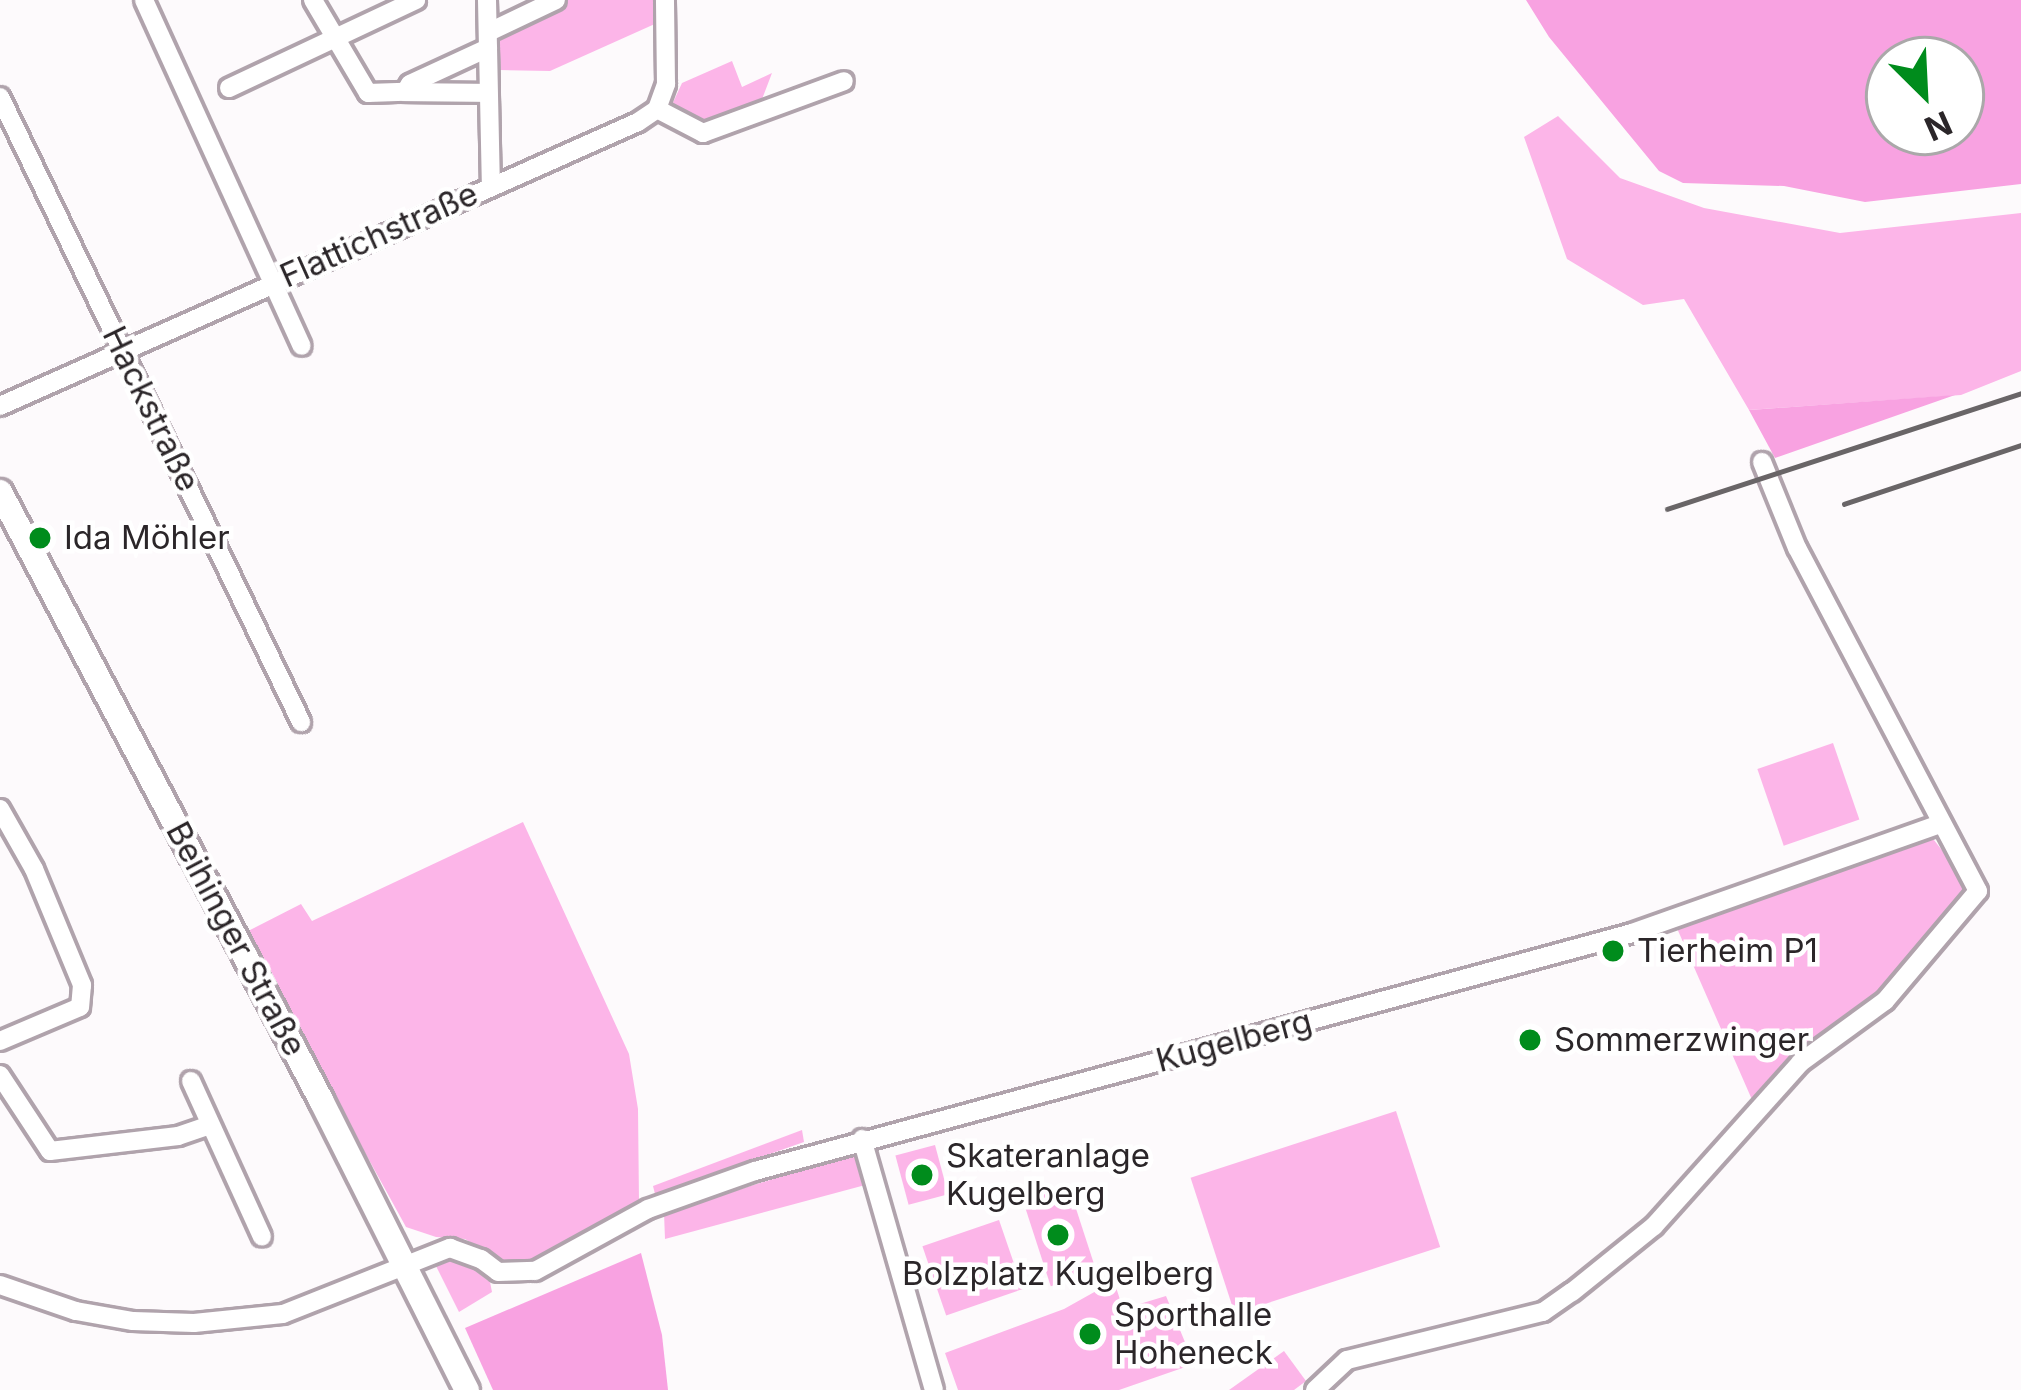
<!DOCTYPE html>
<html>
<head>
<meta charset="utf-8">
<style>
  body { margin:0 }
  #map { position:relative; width:2021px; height:1390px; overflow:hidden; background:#fdfafc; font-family:Inter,sans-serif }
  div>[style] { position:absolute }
  .green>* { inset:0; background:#fcb5e8; transform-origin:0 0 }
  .forest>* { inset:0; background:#f8a2e1 }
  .roads { filter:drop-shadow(3px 0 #b0a3ac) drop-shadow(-3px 0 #b0a3ac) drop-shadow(0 3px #b0a3ac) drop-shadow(0 -3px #b0a3ac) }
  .street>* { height:18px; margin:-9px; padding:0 9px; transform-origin:9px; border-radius:9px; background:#fff }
  .secondary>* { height:24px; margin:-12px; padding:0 12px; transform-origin:12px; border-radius:12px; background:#fff }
  .rail>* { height:4.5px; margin:-2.25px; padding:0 2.25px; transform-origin:2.25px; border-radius:2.25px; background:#696567 }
  .dots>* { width:33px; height:33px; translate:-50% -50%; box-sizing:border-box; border:6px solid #fff; border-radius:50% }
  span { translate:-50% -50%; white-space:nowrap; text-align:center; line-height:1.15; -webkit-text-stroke:9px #fff; paint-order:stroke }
  .street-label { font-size:33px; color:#2b2629 }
  .poi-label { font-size:33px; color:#2b2629 }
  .left { translate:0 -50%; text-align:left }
  .north { position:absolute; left:1865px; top:36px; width:120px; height:120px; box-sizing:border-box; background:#fff; border:3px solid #aaa8a9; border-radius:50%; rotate:156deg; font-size:33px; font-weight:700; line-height:48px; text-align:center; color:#2b2629 }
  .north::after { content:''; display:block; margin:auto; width:42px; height:54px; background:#008c1c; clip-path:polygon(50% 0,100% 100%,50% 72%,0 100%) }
</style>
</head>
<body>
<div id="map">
  <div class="green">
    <div style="clip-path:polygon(565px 0,656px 0,657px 23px,550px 71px,500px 70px,498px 33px)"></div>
    <div style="clip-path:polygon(732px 61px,742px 87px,772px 73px,759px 107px,698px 125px,670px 109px,682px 83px)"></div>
    <div style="clip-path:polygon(1558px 116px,1620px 178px,1704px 208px,1840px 233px,2021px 213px,2021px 371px,1961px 395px,1749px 410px,1684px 299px,1643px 305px,1567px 259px,1524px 137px)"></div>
    <div style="left:1833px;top:743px;width:81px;height:80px;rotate:71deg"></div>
    <div style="clip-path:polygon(523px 822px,629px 1054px,638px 1109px,639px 1202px,534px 1261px,506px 1264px,465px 1239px,436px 1237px,406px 1227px,244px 933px,301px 904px,312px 921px)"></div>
    <div style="clip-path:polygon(1930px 835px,1971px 887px,1899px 976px,1866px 1008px,1813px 1040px,1753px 1102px,1676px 926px)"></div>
    <div style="left:1396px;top:1111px;width:143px;height:216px;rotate:72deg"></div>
    <div style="clip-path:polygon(802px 1130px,804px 1142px,655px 1194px,653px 1186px)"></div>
    <div style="left:935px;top:1145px;width:51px;height:41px;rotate:75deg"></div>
    <div style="clip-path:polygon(856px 1153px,869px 1184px,665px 1239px,664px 1213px)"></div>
    <div style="left:1068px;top:1184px;width:92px;height:48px;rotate:72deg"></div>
    <div style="left:999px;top:1220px;width:73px;height:81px;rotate:71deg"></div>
    <div style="clip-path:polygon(456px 1256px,490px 1282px,492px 1292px,459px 1312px,434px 1262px)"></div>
    <div style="clip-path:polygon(1114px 1281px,1123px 1309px,1166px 1296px,1194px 1364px,1119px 1390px,958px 1390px,945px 1353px,1064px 1309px)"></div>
    <div style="clip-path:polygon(1284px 1351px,1306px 1381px,1294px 1390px,1229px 1390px)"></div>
  </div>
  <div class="forest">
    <div style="clip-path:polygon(evenodd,1526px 0,2021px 0,2021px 184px,1865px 202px,1784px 186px,1683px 183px,1659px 171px,1549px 37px,1526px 0,1961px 60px,1961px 132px,1889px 132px,1889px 60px,1961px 60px)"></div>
    <div style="clip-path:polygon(1955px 395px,1775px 458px,1749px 410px,1750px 410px)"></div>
    <div style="clip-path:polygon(641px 1253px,662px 1335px,668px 1390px,493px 1390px,465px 1328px)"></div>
  </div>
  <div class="roads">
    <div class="street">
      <div style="left:144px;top:0;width:380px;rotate:65.5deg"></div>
      <div style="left:313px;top:0;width:108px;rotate:59.4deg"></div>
      <div style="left:368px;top:93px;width:37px;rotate:-2deg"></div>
      <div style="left:405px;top:92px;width:9px;rotate:-58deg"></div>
      <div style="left:410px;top:84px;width:86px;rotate:-24.8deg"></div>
      <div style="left:487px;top:0;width:185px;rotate:88.8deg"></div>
      <div style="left:489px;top:32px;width:74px;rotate:-25.5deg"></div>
      <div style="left:229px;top:88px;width:207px;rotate:-25.2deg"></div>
      <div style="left:405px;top:92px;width:83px;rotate:0.7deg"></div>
      <div style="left:0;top:97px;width:694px;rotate:64.28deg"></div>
      <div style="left:657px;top:109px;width:52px;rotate:27.6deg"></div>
      <div style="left:703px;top:133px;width:150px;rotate:-20.2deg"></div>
      <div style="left:0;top:406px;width:698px;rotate:-24deg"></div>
      <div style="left:638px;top:122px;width:23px;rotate:-34deg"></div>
      <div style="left:657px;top:109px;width:27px;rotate:-70deg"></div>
      <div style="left:666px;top:84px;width:84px;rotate:-90.7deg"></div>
      <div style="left:0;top:809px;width:69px;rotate:60.5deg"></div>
      <div style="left:34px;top:869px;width:126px;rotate:67.5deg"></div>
      <div style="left:82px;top:985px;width:22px;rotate:95deg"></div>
      <div style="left:80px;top:1007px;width:87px;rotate:157deg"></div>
      <div style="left:0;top:1075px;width:91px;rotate:56.7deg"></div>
      <div style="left:50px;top:1151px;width:129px;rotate:-6.7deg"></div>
      <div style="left:178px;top:1136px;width:34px;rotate:-19deg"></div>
      <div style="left:191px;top:1081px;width:171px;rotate:65.5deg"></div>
      <div style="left:862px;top:1139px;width:261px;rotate:74deg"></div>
      <div style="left:0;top:1285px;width:80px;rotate:18.9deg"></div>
      <div style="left:76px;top:1311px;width:58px;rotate:10deg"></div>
      <div style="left:133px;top:1321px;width:61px;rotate:1.9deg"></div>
      <div style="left:194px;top:1323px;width:89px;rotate:-5.8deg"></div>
      <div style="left:283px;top:1314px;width:180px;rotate:-21.6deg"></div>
      <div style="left:450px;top:1248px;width:33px;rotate:20deg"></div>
      <div style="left:481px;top:1259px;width:21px;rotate:37deg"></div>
      <div style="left:498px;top:1272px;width:37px;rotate:-2deg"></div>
      <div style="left:535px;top:1271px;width:129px;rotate:-28.8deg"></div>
      <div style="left:648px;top:1209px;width:114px;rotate:-19.6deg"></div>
      <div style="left:755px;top:1171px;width:909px;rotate:-15.18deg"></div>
      <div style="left:1632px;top:933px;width:326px;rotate:-19.5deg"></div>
      <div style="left:1315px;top:1390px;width:44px;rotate:-43.2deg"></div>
      <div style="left:1347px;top:1360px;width:202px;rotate:-13.8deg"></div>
      <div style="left:1543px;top:1312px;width:35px;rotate:-35deg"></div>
      <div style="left:1572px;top:1292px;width:105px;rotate:-38.8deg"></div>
      <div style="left:1654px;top:1226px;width:219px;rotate:-48.1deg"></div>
      <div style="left:1800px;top:1063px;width:105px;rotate:-36.1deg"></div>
      <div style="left:1885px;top:1001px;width:144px;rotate:-49.8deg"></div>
      <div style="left:1978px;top:891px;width:388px;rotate:-117.8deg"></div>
      <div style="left:1797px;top:548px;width:93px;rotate:-112.1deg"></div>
    </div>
    <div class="secondary">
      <div style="left:0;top:492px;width:688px;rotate:62.17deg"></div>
      <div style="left:321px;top:1100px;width:325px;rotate:63.3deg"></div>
    </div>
  </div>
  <div class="rail">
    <div style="left:1844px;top:504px;width:187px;rotate:-18.4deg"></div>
    <div style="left:1667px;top:509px;width:373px;rotate:-18.1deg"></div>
  </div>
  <div class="dots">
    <div style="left:40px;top:538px;background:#008c1c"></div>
    <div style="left:1613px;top:951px;background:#008c1c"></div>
    <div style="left:1530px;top:1040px;background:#008c1c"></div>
    <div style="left:922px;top:1175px;background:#008c1c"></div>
    <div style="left:1058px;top:1235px;background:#008c1c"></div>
    <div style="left:1090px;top:1334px;background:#008c1c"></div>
  </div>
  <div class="street-label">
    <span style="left:379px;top:235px;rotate:-24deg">Flattichstraße</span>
    <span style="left:151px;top:409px;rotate:64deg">Hackstraße</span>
    <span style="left:236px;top:939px;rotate:62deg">Beihinger Straße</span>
    <span style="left:1234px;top:1041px;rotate:-15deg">Kugelberg</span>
  </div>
  <div class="poi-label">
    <span class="left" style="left:64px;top:538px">Ida Möhler</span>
    <span class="left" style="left:1637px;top:951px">Tierheim P1</span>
    <span class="left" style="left:1554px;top:1040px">Sommerzwinger</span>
    <span class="left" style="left:946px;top:1175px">Skateranlage<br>Kugelberg</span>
    <span style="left:1058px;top:1274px">Bolzplatz Kugelberg</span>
    <span class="left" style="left:1114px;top:1334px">Sporthalle<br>Hoheneck</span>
  </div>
  <div class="north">N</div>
</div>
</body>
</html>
